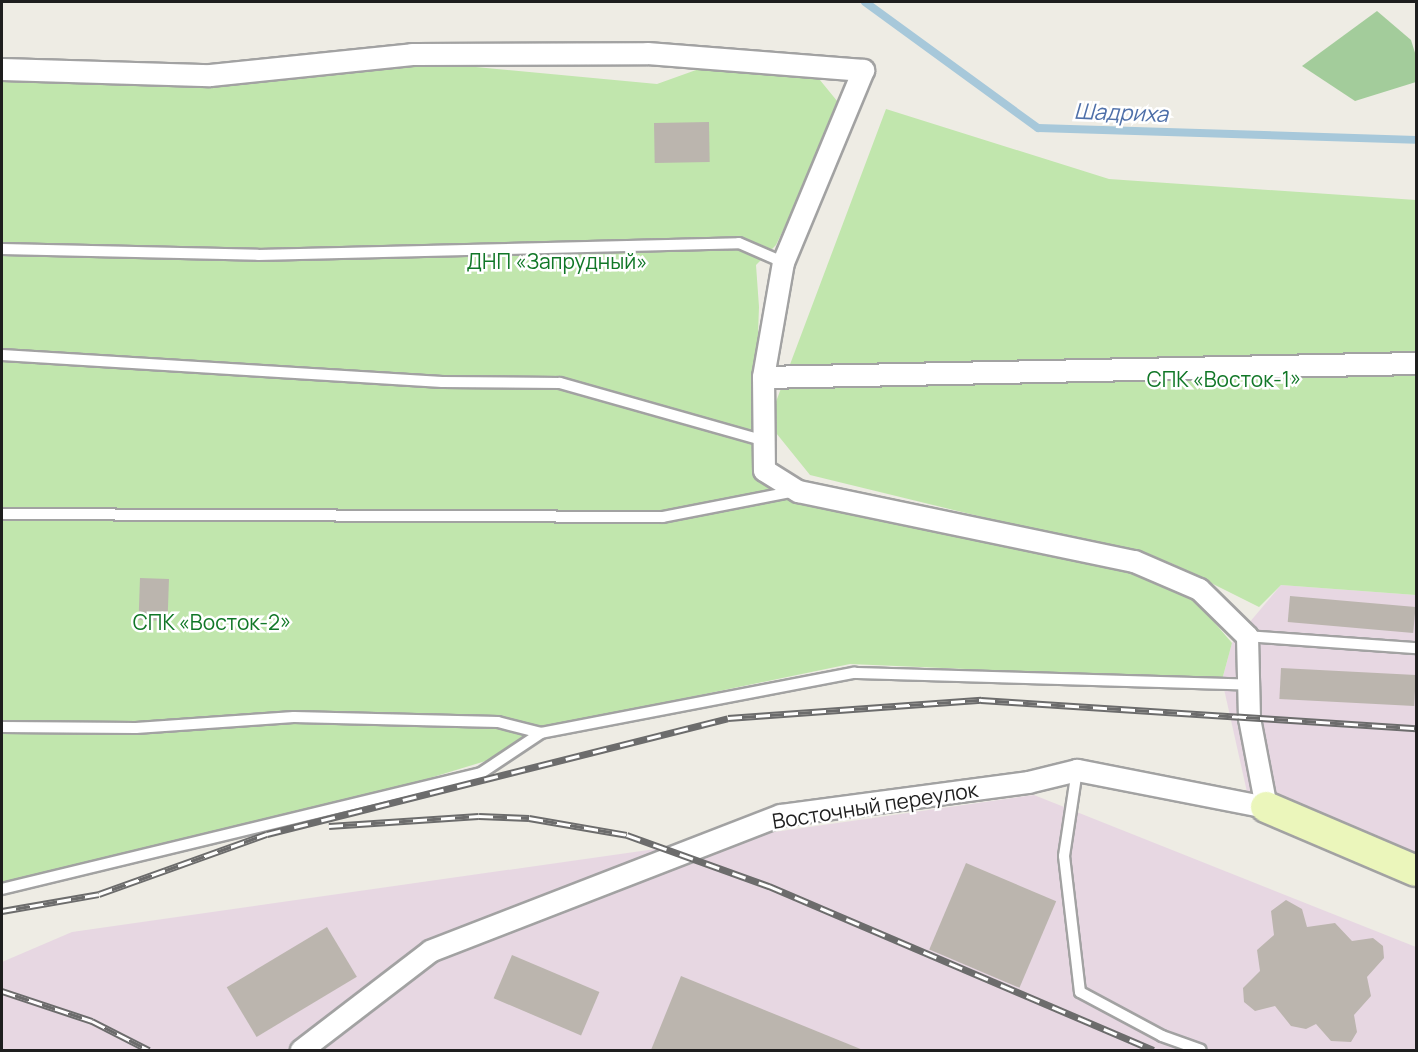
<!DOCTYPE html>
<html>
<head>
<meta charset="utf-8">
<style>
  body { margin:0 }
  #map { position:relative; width:1418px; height:1052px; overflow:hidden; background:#eeece4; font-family:Manrope,sans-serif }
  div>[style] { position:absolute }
  .industrial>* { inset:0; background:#e7d7e2 }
  .grass>* { inset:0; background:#c1e6ad }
  .forest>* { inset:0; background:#a3cc9b }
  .stream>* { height:8px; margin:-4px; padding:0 4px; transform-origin:4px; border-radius:4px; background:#a7c8da }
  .building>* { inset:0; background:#bbb5ae; transform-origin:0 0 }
  .roads { filter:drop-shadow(2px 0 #a2a2a2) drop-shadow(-2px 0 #a2a2a2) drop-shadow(0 2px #a2a2a2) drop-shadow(0 -2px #a2a2a2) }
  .lane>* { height:10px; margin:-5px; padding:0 5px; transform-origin:5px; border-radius:5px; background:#fff }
  .street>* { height:21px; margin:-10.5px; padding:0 10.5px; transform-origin:10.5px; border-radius:10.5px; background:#fff }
  .secondary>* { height:30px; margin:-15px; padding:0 15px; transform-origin:15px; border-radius:15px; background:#ebf6bb }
  .rail>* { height:7px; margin-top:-3.5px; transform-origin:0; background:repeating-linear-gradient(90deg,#fff 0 14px,#6c6c6c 0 28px); box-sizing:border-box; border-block:2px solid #6c6c6c }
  span { translate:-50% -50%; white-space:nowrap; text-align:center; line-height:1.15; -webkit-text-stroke:5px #fff; paint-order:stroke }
  .park-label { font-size:21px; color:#117727 }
  .street-label { font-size:21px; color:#1e1e1e }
  .water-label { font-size:22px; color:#4f70a9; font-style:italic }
  .frame { position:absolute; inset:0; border:3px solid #1e1e1e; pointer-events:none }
</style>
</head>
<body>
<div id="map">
  <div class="industrial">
    <div style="clip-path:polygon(1281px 585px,1416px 595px,1416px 858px,1247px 792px,1222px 680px,1232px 643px)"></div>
    <div style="clip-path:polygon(1034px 795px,1416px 947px,1416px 1050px,2px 1050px,2px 962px,72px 932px)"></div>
  </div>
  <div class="grass">
    <div style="clip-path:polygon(738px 55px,815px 74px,842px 107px,776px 245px,756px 265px,759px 307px,753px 470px,810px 506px,1178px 580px,1232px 643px,1222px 680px,850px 664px,536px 729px,512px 753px,295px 819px,2px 884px,2px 77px,246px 80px,444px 64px,657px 84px)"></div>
    <div style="clip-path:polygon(886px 109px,1109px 179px,1416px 200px,1416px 595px,1281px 585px,1259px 607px,1171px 563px,810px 475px,768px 423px)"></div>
  </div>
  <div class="forest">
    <div style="clip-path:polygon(1377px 11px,1411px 40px,1416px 56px,1416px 82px,1355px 101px,1302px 66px)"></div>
  </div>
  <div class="stream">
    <div style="left:865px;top:2px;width:214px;rotate:36.1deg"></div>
    <div style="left:1038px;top:128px;width:378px;rotate:1.8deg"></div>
  </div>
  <div class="building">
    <div style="left:709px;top:122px;width:40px;height:55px;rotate:89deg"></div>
    <div style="left:140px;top:578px;width:29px;height:42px;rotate:2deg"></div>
    <div style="left:1290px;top:596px;width:126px;height:26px;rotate:5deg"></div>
    <div style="left:1281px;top:668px;width:135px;height:31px;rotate:3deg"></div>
    <div style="left:966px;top:863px;width:98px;height:94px;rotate:23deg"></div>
    <div style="clip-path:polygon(1286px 900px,1302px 909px,1307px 927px,1335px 923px,1352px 941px,1373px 938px,1383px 946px,1384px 958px,1367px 977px,1371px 996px,1354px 1015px,1357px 1032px,1351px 1042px,1331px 1041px,1316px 1024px,1306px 1029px,1291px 1026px,1275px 1006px,1255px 1011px,1244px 1002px,1243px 988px,1260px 971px,1257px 950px,1274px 935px,1271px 911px)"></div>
    <div style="left:327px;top:927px;width:58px;height:117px;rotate:59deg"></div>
    <div style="left:512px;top:955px;width:95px;height:47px;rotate:23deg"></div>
    <div style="clip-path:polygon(681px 976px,863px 1050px,651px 1050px)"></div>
  </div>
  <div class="roads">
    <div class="lane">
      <div style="left:2px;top:249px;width:256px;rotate:1.3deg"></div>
      <div style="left:258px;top:255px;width:481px;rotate:-1.4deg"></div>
      <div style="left:739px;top:243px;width:48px;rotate:23.4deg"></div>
      <div style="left:2px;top:355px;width:441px;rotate:3.5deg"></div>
      <div style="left:442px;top:382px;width:118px;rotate:0.5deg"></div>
      <div style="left:560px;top:383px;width:210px;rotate:15.8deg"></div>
      <div style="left:2px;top:514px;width:661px;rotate:0.26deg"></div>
      <div style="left:663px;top:517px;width:135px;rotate:-11.1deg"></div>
      <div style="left:1247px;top:636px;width:169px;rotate:4.1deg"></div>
      <div style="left:2px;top:727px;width:134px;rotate:0.4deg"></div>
      <div style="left:136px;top:728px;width:158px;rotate:-4deg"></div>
      <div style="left:294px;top:717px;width:204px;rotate:1.4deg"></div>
      <div style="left:498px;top:722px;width:44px;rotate:14.3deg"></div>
      <div style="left:541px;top:733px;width:72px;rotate:146.3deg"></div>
      <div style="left:481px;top:773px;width:493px;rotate:166.4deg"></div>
      <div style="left:541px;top:733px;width:319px;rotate:-10.9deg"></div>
      <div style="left:854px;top:673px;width:394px;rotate:1.7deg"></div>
      <div style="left:1077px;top:770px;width:87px;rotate:98.6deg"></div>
      <div style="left:1064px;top:856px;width:137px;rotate:83.3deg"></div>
      <div style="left:1080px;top:992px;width:93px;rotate:28.2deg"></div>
      <div style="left:1162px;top:1036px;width:41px;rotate:19.7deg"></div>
    </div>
    <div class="street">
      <div style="left:2px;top:69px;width:208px;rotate:1.7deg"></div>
      <div style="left:210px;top:75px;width:203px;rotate:-5.9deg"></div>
      <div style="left:412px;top:54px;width:235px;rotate:-0.2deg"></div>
      <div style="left:647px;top:53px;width:217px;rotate:4.5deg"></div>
      <div style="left:863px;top:70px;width:208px;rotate:112.6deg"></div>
      <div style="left:783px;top:262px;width:117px;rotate:99.9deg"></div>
      <div style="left:763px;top:377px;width:93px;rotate:89.4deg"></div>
      <div style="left:764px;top:470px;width:40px;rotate:32deg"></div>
      <div style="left:798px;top:491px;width:343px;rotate:11.8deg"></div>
      <div style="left:1134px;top:561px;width:71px;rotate:23.3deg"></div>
      <div style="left:1199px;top:589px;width:67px;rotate:44.4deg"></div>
      <div style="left:1247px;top:636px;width:82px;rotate:88.6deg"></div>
      <div style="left:1249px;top:718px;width:91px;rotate:79.2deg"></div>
      <div style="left:1266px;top:807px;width:193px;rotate:-168.9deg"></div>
      <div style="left:1077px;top:770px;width:50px;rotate:166.2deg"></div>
      <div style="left:1028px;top:782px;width:250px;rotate:172.4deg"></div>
      <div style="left:780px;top:815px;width:375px;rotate:158.8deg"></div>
      <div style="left:430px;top:951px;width:163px;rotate:142.5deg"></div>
      <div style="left:763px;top:377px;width:653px;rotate:-1.23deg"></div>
    </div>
    <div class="secondary">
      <div style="left:1266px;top:807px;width:163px;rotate:23.1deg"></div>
    </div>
  </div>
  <div class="rail">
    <div style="left:329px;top:826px;width:150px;rotate:-3.8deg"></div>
    <div style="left:479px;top:816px;width:50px;rotate:2.3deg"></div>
    <div style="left:529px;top:818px;width:99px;rotate:9.8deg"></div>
    <div style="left:627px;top:835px;width:151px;rotate:19.8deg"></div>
    <div style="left:769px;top:886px;width:418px;rotate:23.1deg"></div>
    <div style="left:2px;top:911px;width:98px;rotate:-9.9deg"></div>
    <div style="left:99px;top:894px;width:178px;rotate:-19.7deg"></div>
    <div style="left:267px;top:834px;width:475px;rotate:-14.1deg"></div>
    <div style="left:728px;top:718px;width:254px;rotate:-4.1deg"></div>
    <div style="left:981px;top:700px;width:436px;rotate:3.7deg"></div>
    <div style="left:2px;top:991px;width:95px;rotate:18.4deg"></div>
    <div style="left:92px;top:1021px;width:64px;rotate:27deg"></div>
  </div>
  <div class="park-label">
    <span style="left:557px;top:261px">ДНП «Запрудный»</span>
    <span style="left:1224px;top:379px">СПК «Восток-1»</span>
    <span style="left:212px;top:622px">СПК «Восток-2»</span>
  </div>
  <div class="street-label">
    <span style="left:875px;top:805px;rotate:-9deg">Восточный переулок</span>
  </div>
  <div class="water-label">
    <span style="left:1121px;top:113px;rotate:2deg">Шадриха</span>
  </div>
  <div class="frame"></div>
</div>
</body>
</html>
